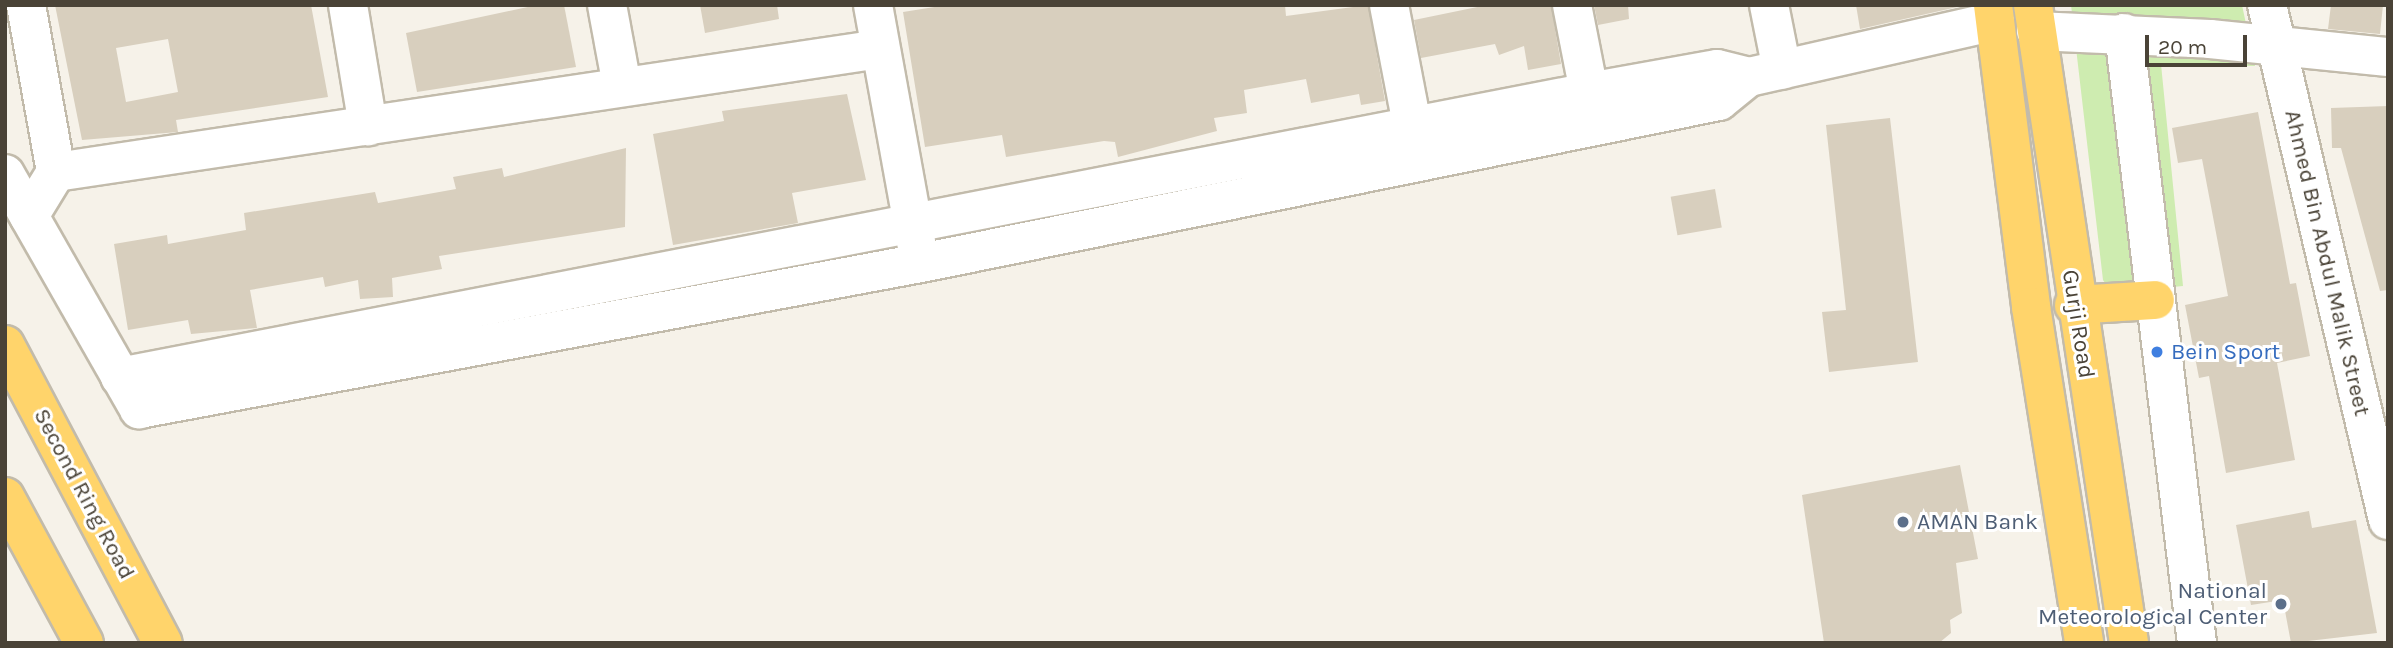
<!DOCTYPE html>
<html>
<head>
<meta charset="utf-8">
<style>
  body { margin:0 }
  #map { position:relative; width:2393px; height:648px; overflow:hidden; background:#f6f2e9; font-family:Karla,sans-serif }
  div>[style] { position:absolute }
  .green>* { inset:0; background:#ceecb0 }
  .building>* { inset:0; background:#d8cfbe; transform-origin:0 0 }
  .roads { filter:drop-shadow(2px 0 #c2bbab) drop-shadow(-2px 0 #c2bbab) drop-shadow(0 2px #c2bbab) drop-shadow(0 -2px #c2bbab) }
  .street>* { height:38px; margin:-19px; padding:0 19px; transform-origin:19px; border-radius:19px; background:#fff }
  .highway>* { height:38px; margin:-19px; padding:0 19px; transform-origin:19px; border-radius:19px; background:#ffd46b }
  .dots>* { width:19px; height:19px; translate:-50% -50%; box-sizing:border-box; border:4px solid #fff; border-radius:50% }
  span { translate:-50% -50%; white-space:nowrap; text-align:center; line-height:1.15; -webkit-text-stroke:6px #fff; paint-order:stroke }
  .street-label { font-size:23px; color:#4a4337 }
  .shop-label { font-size:23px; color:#366cbe }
  .left { translate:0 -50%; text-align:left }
  .service-label { font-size:23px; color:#4e5e75 }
  .right { translate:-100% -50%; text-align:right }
  .frame { position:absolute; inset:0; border:7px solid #4a4337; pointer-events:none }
  .scale { position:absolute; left:2145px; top:35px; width:102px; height:32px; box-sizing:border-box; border:4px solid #4a4337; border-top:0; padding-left:9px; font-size:21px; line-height:24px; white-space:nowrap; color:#4a4337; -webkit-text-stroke:5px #fff; paint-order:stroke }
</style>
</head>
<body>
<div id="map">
  <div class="green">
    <div style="clip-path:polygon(2071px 5px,2242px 5px,2255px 66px,2161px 64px,2183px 286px,2112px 293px,2103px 280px)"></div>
  </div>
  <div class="building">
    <div style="clip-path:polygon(evenodd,55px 5px,311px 5px,328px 97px,176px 120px,178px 132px,82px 140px,55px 5px,168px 39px,178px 92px,126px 102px,116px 48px,168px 39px)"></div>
    <div style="clip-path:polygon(537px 5px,564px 5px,576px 67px,417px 92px,406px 33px)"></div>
    <div style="clip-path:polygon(700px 5px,777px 5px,779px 19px,705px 33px)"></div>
    <div style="clip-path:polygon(947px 5px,1285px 5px,1286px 16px,1368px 5px,1385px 101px,1361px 105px,1359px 94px,1311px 103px,1306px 79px,1244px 90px,1247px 113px,1214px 118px,1217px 131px,1118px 157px,1115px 142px,1104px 141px,1006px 157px,1002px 135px,925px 147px,903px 12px)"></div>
    <div style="clip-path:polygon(1487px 5px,1551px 5px,1561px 64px,1528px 70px,1524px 46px,1499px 55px,1495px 44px,1421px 58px,1414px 20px)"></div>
    <div style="clip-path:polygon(1594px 5px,1628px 5px,1629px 19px,1598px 25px)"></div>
    <div style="clip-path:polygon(1856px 5px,1966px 5px,1860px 29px)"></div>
    <div style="clip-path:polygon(2331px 5px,2383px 5px,2380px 34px,2328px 29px)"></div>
    <div style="clip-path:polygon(847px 94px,866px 180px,792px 193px,798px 223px,673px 245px,653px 134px,724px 121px,722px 111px)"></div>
    <div style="clip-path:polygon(2388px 106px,2388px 290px,2380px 291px,2341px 148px,2332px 148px,2331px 108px)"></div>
    <div style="clip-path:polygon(2258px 112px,2290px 284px,2296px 283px,2310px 356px,2277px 363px,2295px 460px,2226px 473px,2209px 376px,2199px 378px,2185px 305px,2228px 296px,2202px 159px,2178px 163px,2172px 128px)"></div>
    <div style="clip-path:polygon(1890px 118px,1918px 362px,1829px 372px,1822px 312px,1846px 310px,1826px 125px)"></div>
    <div style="clip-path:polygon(626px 148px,625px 227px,439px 256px,442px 269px,392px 278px,393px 297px,360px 299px,358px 280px,325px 287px,323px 277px,250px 290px,257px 328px,191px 334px,188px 320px,128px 330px,114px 244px,167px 235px,168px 244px,246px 230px,244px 213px,375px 192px,378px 203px,456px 189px,453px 177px,502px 168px,504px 177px)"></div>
    <div style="left:1715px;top:189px;width:39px;height:45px;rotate:80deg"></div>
    <div style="clip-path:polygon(1960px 465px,1978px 559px,1956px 563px,1962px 613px,1950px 620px,1951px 633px,1939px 643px,1824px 643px,1802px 495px)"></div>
    <div style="clip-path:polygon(2309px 511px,2312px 528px,2356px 520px,2377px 633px,2291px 643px,2283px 600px,2251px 605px,2236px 525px)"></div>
  </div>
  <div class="roads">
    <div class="street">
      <div style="left:26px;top:5px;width:170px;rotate:79.8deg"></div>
      <div style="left:348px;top:5px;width:123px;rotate:80.6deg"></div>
      <div style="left:607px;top:5px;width:82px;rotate:79.5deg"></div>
      <div style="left:873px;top:5px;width:247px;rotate:79.7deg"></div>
      <div style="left:1389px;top:5px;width:149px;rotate:79.1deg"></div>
      <div style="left:1572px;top:5px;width:89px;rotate:78.9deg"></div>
      <div style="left:1769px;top:5px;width:66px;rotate:78.7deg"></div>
      <div style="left:2267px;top:5px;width:529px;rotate:76.78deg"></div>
      <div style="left:2036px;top:31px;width:174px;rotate:2.6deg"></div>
      <div style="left:2210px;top:39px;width:179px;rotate:5.8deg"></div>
      <div style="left:2124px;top:33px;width:614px;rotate:83.18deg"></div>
      <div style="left:5px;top:174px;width:271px;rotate:60.3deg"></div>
      <div style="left:139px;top:409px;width:796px;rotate:-10.58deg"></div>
      <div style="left:921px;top:263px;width:814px;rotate:-11.48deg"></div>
      <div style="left:1719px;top:101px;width:38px;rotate:-39deg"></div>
      <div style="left:1749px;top:77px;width:252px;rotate:-12.8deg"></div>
      <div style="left:29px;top:216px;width:52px;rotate:-58.5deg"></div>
      <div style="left:56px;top:172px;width:833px;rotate:-8.49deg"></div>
      <div style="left:120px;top:377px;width:1496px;rotate:-10.98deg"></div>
      <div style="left:1589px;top:92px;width:130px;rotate:-10.2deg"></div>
      <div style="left:1717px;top:69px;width:33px;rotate:14deg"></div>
    </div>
    <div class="highway">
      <div style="left:1993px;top:5px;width:304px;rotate:82.8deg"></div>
      <div style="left:2031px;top:307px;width:340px;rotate:81deg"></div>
      <div style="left:2033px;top:5px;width:645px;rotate:81.44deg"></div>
      <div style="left:2074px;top:305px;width:81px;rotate:-3.5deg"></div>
      <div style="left:5px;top:345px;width:337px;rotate:62.1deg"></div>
      <div style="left:5px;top:497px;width:166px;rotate:61.6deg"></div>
    </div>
  </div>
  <div class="dots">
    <div style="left:2157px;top:352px;background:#3f7fe0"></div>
    <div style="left:1903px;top:522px;background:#5c6f8a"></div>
    <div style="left:2281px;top:604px;background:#5c6f8a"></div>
  </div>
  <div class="street-label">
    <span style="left:2327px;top:263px;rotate:77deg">Ahmed Bin Abdul Malik Street</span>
    <span style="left:2078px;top:324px;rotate:81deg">Gurji Road</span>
    <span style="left:84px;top:494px;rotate:62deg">Second Ring Road</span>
  </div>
  <div class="shop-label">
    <span class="left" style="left:2171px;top:352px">Bein Sport</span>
  </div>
  <div class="service-label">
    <span class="left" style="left:1917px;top:522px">AMAN Bank</span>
    <span class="right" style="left:2267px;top:604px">National<br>Meteorological Center</span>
  </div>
  <div class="frame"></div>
  <div class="scale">20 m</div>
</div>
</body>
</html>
